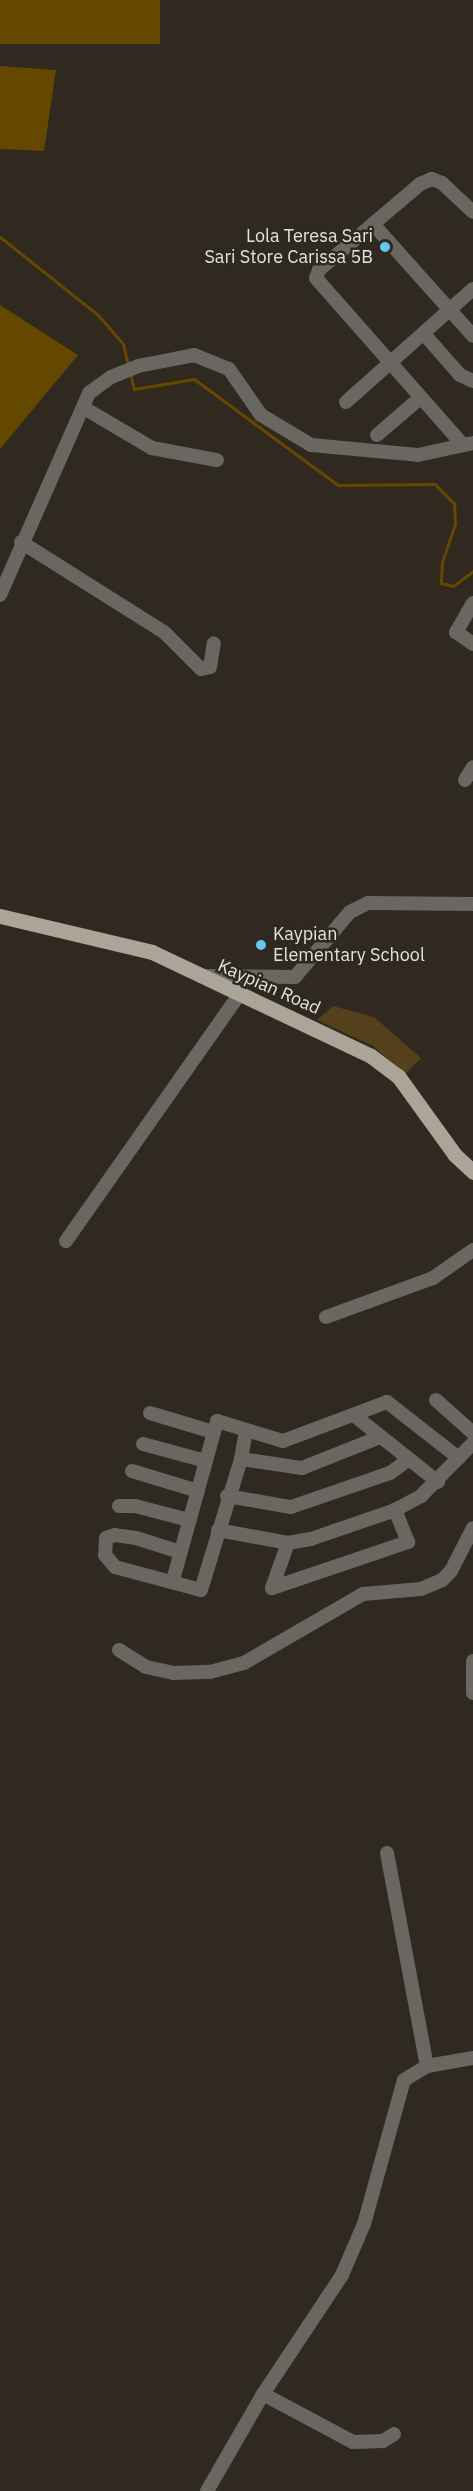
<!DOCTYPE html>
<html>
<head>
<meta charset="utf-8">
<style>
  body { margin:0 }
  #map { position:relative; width:473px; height:2491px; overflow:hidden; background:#2f291f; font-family:"IBM Plex Sans",sans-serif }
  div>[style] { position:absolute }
  .green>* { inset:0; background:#54411c }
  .water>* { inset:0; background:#654800; transform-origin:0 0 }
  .stream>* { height:3px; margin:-1.5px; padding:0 1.5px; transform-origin:1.5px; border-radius:1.5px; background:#654800 }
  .minor>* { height:14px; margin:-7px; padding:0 7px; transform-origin:7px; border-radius:7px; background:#6a6762 }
  .major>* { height:15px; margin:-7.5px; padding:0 7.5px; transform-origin:7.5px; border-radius:7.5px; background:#aaa499 }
  .dots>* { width:16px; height:16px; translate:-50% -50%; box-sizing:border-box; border:3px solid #2f291f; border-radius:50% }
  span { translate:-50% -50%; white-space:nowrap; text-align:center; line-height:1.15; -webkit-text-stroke:5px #2f291f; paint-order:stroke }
  .poi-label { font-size:18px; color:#e7e3dc }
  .right { translate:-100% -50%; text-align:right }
  .left { translate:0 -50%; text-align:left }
  .street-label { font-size:18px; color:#e7e3dc }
</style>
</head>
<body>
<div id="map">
  <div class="green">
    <div style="clip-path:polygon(333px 1006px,374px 1017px,421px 1058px,405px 1074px,373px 1046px,317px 1020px)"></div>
  </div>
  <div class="water">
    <div style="left:0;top:0;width:160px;height:44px"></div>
    <div style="clip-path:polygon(0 66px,56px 70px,44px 151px,0 149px)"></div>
    <div style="clip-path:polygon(0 305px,78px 355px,0 449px)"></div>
  </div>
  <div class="stream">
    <div style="left:0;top:237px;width:125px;rotate:38.5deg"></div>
    <div style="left:98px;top:315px;width:38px;rotate:49deg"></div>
    <div style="left:123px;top:344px;width:23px;rotate:77deg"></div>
    <div style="left:130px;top:373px;width:16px;rotate:76deg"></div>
    <div style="left:134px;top:389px;width:61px;rotate:-9.5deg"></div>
    <div style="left:194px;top:379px;width:179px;rotate:36.4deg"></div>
    <div style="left:338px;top:485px;width:97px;rotate:-0.6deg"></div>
    <div style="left:435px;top:484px;width:28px;rotate:46deg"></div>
    <div style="left:454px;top:504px;width:20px;rotate:87deg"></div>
    <div style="left:455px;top:524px;width:40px;rotate:108.9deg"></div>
    <div style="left:442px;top:562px;width:21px;rotate:93deg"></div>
    <div style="left:441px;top:583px;width:12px;rotate:14deg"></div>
    <div style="left:453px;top:586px;width:25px;rotate:-37deg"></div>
  </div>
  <div class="minor">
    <div style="left:373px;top:224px;width:150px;rotate:48.2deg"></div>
    <div style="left:424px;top:334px;width:55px;rotate:48.7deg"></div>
    <div style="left:460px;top:375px;width:14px;rotate:25deg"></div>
    <div style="left:346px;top:402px;width:170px;rotate:-41.7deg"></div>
    <div style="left:84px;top:408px;width:79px;rotate:30.5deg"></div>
    <div style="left:152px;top:448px;width:66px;rotate:10.5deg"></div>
    <div style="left:377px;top:435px;width:57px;rotate:-40.7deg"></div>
    <div style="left:463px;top:445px;width:222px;rotate:-131.4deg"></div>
    <div style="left:316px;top:278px;width:9px;rotate:-69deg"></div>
    <div style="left:319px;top:270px;width:133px;rotate:-40.4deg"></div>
    <div style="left:420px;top:184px;width:13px;rotate:-23deg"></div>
    <div style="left:432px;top:179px;width:11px;rotate:22deg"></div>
    <div style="left:442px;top:183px;width:42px;rotate:43.1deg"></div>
    <div style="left:21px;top:542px;width:169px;rotate:32.2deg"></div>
    <div style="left:164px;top:632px;width:52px;rotate:45deg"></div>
    <div style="left:201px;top:669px;width:9px;rotate:-13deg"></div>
    <div style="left:210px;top:667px;width:24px;rotate:-81deg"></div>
    <div style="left:0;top:595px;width:221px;rotate:-66.2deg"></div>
    <div style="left:89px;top:393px;width:27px;rotate:-36deg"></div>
    <div style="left:111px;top:377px;width:29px;rotate:-22deg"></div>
    <div style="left:138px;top:366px;width:57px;rotate:-11.1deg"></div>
    <div style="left:194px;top:355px;width:38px;rotate:22deg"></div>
    <div style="left:229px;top:369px;width:56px;rotate:55.2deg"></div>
    <div style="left:261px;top:415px;width:58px;rotate:31deg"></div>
    <div style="left:311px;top:445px;width:107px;rotate:5.3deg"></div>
    <div style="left:418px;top:455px;width:56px;rotate:-12.3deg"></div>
    <div style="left:473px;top:603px;width:34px;rotate:120deg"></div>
    <div style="left:456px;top:632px;width:21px;rotate:35deg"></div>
    <div style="left:465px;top:780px;width:15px;rotate:-58deg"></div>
    <div style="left:201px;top:976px;width:94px;rotate:0.6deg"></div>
    <div style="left:295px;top:977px;width:85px;rotate:-49.8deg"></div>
    <div style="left:350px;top:912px;width:20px;rotate:-27deg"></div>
    <div style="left:368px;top:903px;width:105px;rotate:0.5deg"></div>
    <div style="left:66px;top:1241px;width:301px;rotate:-54.9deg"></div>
    <div style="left:326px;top:1317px;width:114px;rotate:-20deg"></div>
    <div style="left:433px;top:1278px;width:49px;rotate:-35deg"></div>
    <div style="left:436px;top:1400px;width:50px;rotate:41.7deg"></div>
    <div style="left:150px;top:1413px;width:66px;rotate:16.8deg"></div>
    <div style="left:355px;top:1416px;width:106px;rotate:38.5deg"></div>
    <div style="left:143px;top:1444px;width:65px;rotate:15.1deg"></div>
    <div style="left:241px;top:1459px;width:62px;rotate:8.4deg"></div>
    <div style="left:302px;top:1468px;width:84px;rotate:-21.7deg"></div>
    <div style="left:132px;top:1471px;width:69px;rotate:16.9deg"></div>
    <div style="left:227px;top:1496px;width:65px;rotate:9.8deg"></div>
    <div style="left:291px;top:1507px;width:105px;rotate:-19deg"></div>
    <div style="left:390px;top:1473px;width:22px;rotate:-36deg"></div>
    <div style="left:119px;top:1506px;width:16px"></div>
    <div style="left:135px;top:1506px;width:56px;rotate:14.5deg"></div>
    <div style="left:218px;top:1530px;width:71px;rotate:10.5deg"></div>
    <div style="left:288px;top:1543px;width:23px;rotate:-10deg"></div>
    <div style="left:311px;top:1539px;width:89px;rotate:-19deg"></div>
    <div style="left:395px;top:1510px;width:30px;rotate:-28deg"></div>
    <div style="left:421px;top:1496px;width:74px;rotate:-45.5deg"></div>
    <div style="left:288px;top:1543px;width:48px;rotate:109.6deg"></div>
    <div style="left:272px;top:1588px;width:144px;rotate:-18.7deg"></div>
    <div style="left:408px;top:1542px;width:35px;rotate:-112deg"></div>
    <div style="left:180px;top:1552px;width:46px;rotate:-162.3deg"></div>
    <div style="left:136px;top:1538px;width:21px;rotate:-172deg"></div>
    <div style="left:115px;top:1535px;width:9px;rotate:162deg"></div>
    <div style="left:106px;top:1538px;width:17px;rotate:93deg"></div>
    <div style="left:105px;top:1555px;width:16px;rotate:50deg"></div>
    <div style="left:115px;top:1567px;width:89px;rotate:15deg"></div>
    <div style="left:201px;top:1590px;width:137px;rotate:-73deg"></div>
    <div style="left:241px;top:1459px;width:29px;rotate:-80deg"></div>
    <div style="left:173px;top:1580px;width:165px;rotate:-74.5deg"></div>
    <div style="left:217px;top:1421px;width:69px;rotate:16.9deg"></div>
    <div style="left:283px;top:1441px;width:111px;rotate:-20.6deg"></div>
    <div style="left:387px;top:1402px;width:91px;rotate:37.9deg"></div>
    <div style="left:119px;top:1650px;width:32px;rotate:32deg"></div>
    <div style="left:146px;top:1667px;width:29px;rotate:12deg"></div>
    <div style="left:174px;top:1673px;width:36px;rotate:-2deg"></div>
    <div style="left:210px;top:1672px;width:35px;rotate:-15deg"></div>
    <div style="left:244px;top:1663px;width:138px;rotate:-30.1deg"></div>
    <div style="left:363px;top:1594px;width:58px;rotate:-4.9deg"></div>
    <div style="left:421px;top:1589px;width:23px;rotate:-23deg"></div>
    <div style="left:442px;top:1580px;width:13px;rotate:-45deg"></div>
    <div style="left:451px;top:1571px;width:48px;rotate:-62.9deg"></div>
    <div style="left:473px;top:1661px;width:32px;rotate:90deg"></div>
    <div style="left:387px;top:1853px;width:217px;rotate:79.4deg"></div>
    <div style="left:263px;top:2394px;width:102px;rotate:28.1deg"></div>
    <div style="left:353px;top:2442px;width:30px;rotate:-2deg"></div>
    <div style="left:383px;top:2441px;width:13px;rotate:-32deg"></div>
    <div style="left:207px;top:2491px;width:112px;rotate:-60deg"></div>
    <div style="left:263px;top:2394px;width:143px;rotate:-56.4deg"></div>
    <div style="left:342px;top:2275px;width:56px;rotate:-66.7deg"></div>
    <div style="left:364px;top:2224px;width:149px;rotate:-74.5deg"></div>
    <div style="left:404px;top:2080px;width:27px;rotate:-31deg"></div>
    <div style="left:427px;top:2066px;width:47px;rotate:-9.9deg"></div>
  </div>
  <div class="major">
    <div style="left:0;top:916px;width:156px;rotate:13.3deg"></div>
    <div style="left:152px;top:952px;width:242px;rotate:25.4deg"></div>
    <div style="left:371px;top:1056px;width:34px;rotate:37deg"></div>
    <div style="left:398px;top:1076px;width:97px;rotate:54.2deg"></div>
    <div style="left:455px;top:1155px;width:25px;rotate:43deg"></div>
  </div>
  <div class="dots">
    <div style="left:385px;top:247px;background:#68c4f0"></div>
    <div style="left:261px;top:945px;background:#68c4f0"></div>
  </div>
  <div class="poi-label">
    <span class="right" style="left:373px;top:247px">Lola Teresa Sari<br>Sari Store Carissa 5B</span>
    <span class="left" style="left:273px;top:945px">Kaypian<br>Elementary School</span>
  </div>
  <div class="street-label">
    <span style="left:269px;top:987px;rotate:24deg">Kaypian Road</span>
  </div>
</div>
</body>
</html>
